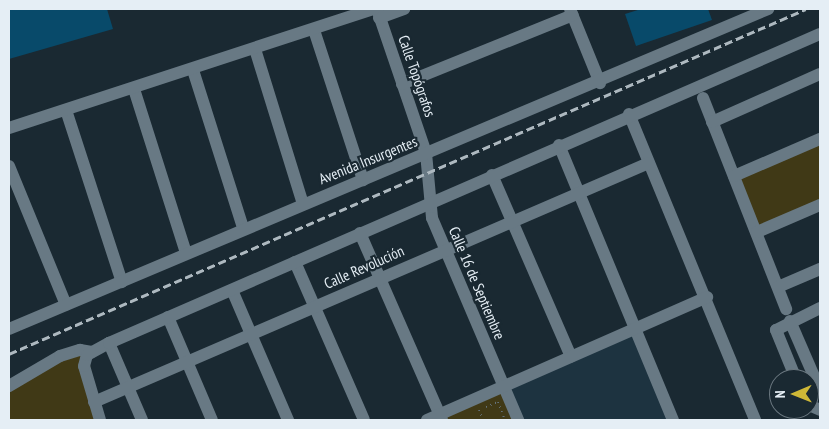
<!DOCTYPE html>
<html>
<head>
<meta charset="utf-8">
<style>
  body { margin:0 }
  #map { position:relative; width:829px; height:429px; overflow:hidden; background:#1a2932; font-family:"PT Sans Narrow",sans-serif }
  div>[style] { position:absolute }
  .built>* { inset:0; background:#1d3340 }
  .green>* { inset:0; background:#403916 }
  .building>* { inset:0; background:#084a6a }
  .path>* { height:2px; margin-top:-1px; transform-origin:0; background:repeating-linear-gradient(90deg,#65727a 0 1px,transparent 0 5px) }
  .minor>* { height:12px; margin:-6px; padding:0 6px; transform-origin:6px; border-radius:6px; background:#687984 }
  .rail>* { height:2.5px; margin-top:-1.25px; transform-origin:0; background:repeating-linear-gradient(90deg,#aeb9c0 0 8px,transparent 0 12px) }
  span { translate:-50% -50%; white-space:nowrap; text-align:center; line-height:1.15; -webkit-text-stroke:4.5px #1a2932; paint-order:stroke }
  .street-label { font-size:15px; color:#e5eef5 }
  .frame { position:absolute; inset:0; border:10px solid #e5eef5; pointer-events:none }
  .north { position:absolute; left:769px; top:369px; width:50px; height:50px; box-sizing:border-box; background:#1a2932; border:1px solid #6b7880; border-radius:50%; rotate:269deg; font-size:14px; font-weight:700; line-height:20px; text-align:center; color:#e5eef5 }
  .north::after { content:''; display:block; margin:auto; width:18px; height:22px; background:#ceb837; clip-path:polygon(50% 0,100% 100%,50% 72%,0 100%) }
</style>
</head>
<body>
<div id="map">
  <div class="built">
    <div style="clip-path:polygon(636px 330px,669px 420px,518px 420px,503px 385px)"></div>
  </div>
  <div class="green">
    <div style="clip-path:polygon(820px 139px,820px 205px,757px 232px,734px 176px)"></div>
    <div style="clip-path:polygon(88px 355px,101px 420px,9px 420px,9px 386px,60px 356px)"></div>
    <div style="clip-path:polygon(503px 385px,518px 420px,442px 420px)"></div>
  </div>
  <div class="building">
    <div style="clip-path:polygon(9px 9px,107px 9px,113px 29px,9px 59px)"></div>
    <div style="clip-path:polygon(641px 9px,708px 9px,712px 20px,636px 46px,625px 14px)"></div>
  </div>
  <div class="path">
    <div style="left:486px;top:407px;width:13px;rotate:-23deg"></div>
    <div style="left:498px;top:402px;width:19px;rotate:69deg"></div>
    <div style="left:479px;top:410px;width:11px;rotate:68deg"></div>
  </div>
  <div class="minor">
    <div style="left:377px;top:9px;width:152px;rotate:71.2deg"></div>
    <div style="left:426px;top:153px;width:65px;rotate:84.7deg"></div>
    <div style="left:432px;top:218px;width:220px;rotate:66.9deg"></div>
    <div style="left:570px;top:9px;width:80px;rotate:67.9deg"></div>
    <div style="left:379px;top:18px;width:27px;rotate:-20deg"></div>
    <div style="left:314px;top:30px;width:158px;rotate:71.9deg"></div>
    <div style="left:255px;top:49px;width:162px;rotate:72.8deg"></div>
    <div style="left:193px;top:70px;width:166px;rotate:72.4deg"></div>
    <div style="left:402px;top:84px;width:184px;rotate:-22deg"></div>
    <div style="left:134px;top:89px;width:172px;rotate:72.4deg"></div>
    <div style="left:703px;top:98px;width:227px;rotate:68.5deg"></div>
    <div style="left:66px;top:110px;width:181px;rotate:72deg"></div>
    <div style="left:629px;top:114px;width:331px;rotate:67.6deg"></div>
    <div style="left:712px;top:122px;width:118px;rotate:-24deg"></div>
    <div style="left:9px;top:128px;width:384px;rotate:-18.1deg"></div>
    <div style="left:559px;top:145px;width:298px;rotate:67.5deg"></div>
    <div style="left:9px;top:166px;width:150px;rotate:67.7deg"></div>
    <div style="left:492px;top:175px;width:198px;rotate:66.5deg"></div>
    <div style="left:734px;top:176px;width:94px;rotate:-23.3deg"></div>
    <div style="left:757px;top:232px;width:69px;rotate:-23.2deg"></div>
    <div style="left:360px;top:233px;width:204px;rotate:66.3deg"></div>
    <div style="left:295px;top:262px;width:172px;rotate:66.4deg"></div>
    <div style="left:778px;top:287px;width:46px;rotate:-23.2deg"></div>
    <div style="left:232px;top:290px;width:142px;rotate:66.7deg"></div>
    <div style="left:168px;top:317px;width:112px;rotate:66.9deg"></div>
    <div style="left:790px;top:321px;width:75px;rotate:66.5deg"></div>
    <div style="left:9px;top:329px;width:824px;rotate:-22.86deg"></div>
    <div style="left:109px;top:343px;width:84px;rotate:66.8deg"></div>
    <div style="left:796px;top:379px;width:53px;rotate:-112.2deg"></div>
    <div style="left:776px;top:330px;width:49px;rotate:-26.6deg"></div>
    <div style="left:9px;top:386px;width:59px;rotate:-30.5deg"></div>
    <div style="left:60px;top:356px;width:21px;rotate:-17deg"></div>
    <div style="left:80px;top:350px;width:12px;rotate:9deg"></div>
    <div style="left:94px;top:402px;width:604px;rotate:-23.3deg"></div>
    <div style="left:809px;top:405px;width:12px;rotate:24deg"></div>
    <div style="left:100px;top:420px;width:56px;rotate:-106.5deg"></div>
    <div style="left:84px;top:366px;width:11px;rotate:-75deg"></div>
    <div style="left:87px;top:355px;width:25px;rotate:-29deg"></div>
    <div style="left:109px;top:343px;width:775px;rotate:-23.49deg"></div>
    <div style="left:427px;top:420px;width:306px;rotate:-23.7deg"></div>
  </div>
  <div class="rail">
    <div style="left:9px;top:354px;width:868px;rotate:-23.41deg"></div>
  </div>
  <div class="street-label">
    <span style="left:417px;top:76px;rotate:71deg">Calle Topógrafos</span>
    <span style="left:368px;top:160px;rotate:-22deg">Avenida Insurgentes</span>
    <span style="left:364px;top:267px;rotate:-24deg">Calle Revolución</span>
    <span style="left:477px;top:283px;rotate:67deg">Calle 16 de Septiembre</span>
  </div>
  <div class="frame"></div>
  <div class="north">N</div>
</div>
</body>
</html>
